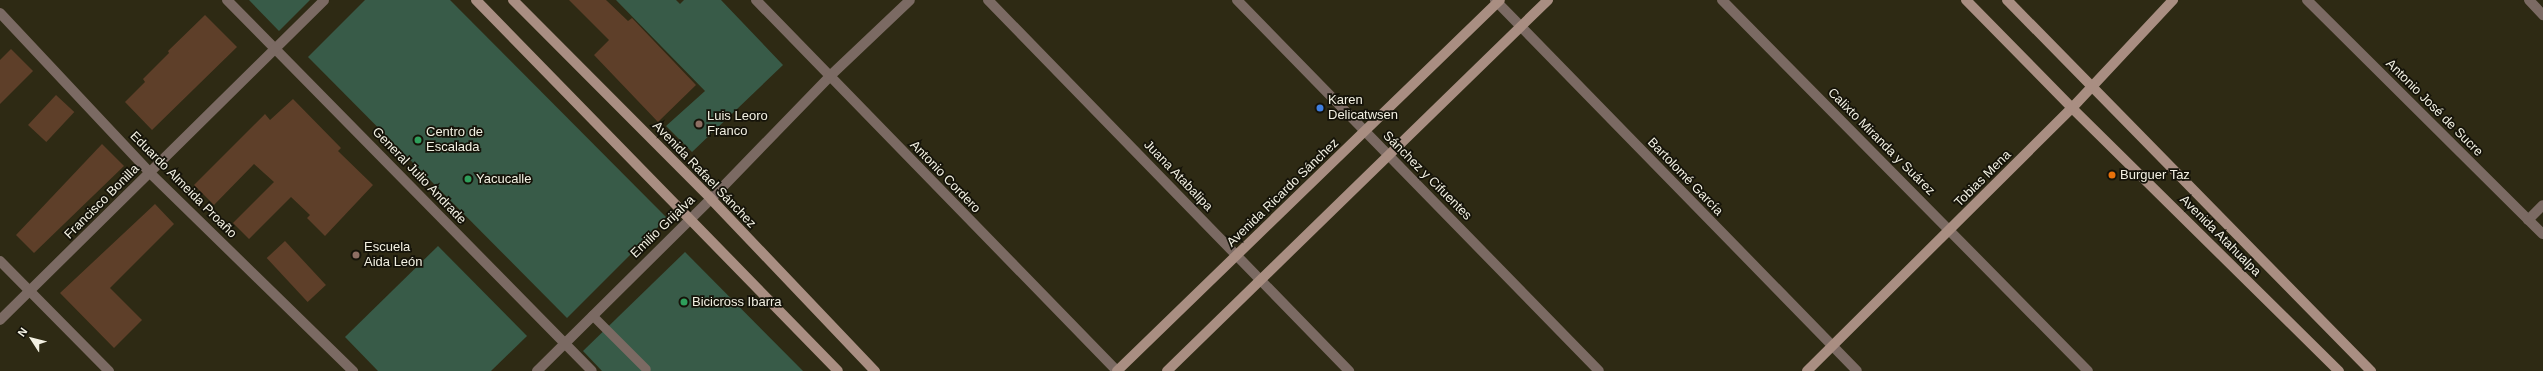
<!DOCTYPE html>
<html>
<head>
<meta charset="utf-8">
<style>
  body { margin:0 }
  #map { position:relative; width:2543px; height:371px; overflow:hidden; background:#2e2a14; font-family:Arial,sans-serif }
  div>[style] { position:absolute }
  .green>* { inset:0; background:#385b48 }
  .building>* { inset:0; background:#5e3f29; transform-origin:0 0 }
  .lane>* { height:9px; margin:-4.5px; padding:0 4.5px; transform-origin:4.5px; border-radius:4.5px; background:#7b6a63 }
  .street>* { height:10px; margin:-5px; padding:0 5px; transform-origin:5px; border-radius:5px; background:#7b6a63 }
  .secondary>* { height:10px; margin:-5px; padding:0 5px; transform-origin:5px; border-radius:5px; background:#a98e82 }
  .dots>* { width:11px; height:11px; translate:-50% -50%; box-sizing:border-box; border:2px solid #151309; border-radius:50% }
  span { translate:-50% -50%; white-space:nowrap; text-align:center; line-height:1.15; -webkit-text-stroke:3.5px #151309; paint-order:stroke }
  .poi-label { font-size:13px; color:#f2f0e2 }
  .left { translate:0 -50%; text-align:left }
  .street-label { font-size:13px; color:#f2f0e2 }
  .north { position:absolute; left:12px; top:319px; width:40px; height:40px; -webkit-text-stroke:3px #151309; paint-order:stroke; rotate:306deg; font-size:11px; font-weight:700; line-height:16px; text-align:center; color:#f2f0e2 }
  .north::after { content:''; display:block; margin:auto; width:14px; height:18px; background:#f2f0e2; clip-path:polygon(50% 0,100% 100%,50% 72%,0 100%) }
</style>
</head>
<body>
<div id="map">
  <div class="green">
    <div style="clip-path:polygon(249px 0,310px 0,279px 31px)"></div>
    <div style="clip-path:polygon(365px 0,450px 0,667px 218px,567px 318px,308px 57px)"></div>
    <div style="clip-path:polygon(616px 0,676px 0,680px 4px,684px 0,721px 0,783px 65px,692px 152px,666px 126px,705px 91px)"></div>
    <div style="clip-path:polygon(438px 246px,527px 336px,491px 371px,378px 371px,345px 337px)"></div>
    <div style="clip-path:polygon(685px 252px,803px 371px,602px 371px,583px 351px)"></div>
  </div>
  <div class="building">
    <div style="clip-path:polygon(569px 0,606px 0,628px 21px,632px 18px,696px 85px,658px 122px,594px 55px,609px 40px)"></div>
    <div style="clip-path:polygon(205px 15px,237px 47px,152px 130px,125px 102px,145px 82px,143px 79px,169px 53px,168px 51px)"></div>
    <div style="clip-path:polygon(11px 49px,33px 71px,0 104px,0 60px)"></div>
    <div style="left:56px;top:95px;width:25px;height:41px;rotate:43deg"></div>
    <div style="clip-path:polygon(293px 99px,341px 148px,338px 151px,373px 185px,325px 236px,307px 218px,310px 215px,291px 197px,249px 239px,233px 223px,274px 182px,254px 164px,214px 205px,194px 185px,265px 114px,270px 120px)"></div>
    <div style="clip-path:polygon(102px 144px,124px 166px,34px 253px,16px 235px)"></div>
    <div style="clip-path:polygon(155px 204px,174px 224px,110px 288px,142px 320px,114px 348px,60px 293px)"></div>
    <div style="left:285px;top:241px;width:60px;height:25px;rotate:47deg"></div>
  </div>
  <div class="lane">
    <div style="left:592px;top:315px;width:76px;rotate:45deg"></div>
  </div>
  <div class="street">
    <div style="left:227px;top:0;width:520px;rotate:45.47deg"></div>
    <div style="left:756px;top:0;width:518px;rotate:45.78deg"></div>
    <div style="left:988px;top:0;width:518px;rotate:45.78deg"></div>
    <div style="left:1237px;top:0;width:518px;rotate:45.7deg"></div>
    <div style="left:1495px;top:0;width:518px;rotate:45.7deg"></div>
    <div style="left:1722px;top:0;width:521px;rotate:45.39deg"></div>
    <div style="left:2307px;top:0;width:332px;rotate:44.8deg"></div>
    <div style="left:2529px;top:0;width:21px;rotate:47deg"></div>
    <div style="left:0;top:13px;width:219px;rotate:46.8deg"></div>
    <div style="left:150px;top:173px;width:284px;rotate:44.3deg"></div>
    <div style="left:2528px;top:220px;width:21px;rotate:-45deg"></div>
    <div style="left:0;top:261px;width:155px;rotate:45.3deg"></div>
    <div style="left:0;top:320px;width:455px;rotate:-44.6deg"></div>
    <div style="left:537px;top:371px;width:245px;rotate:-44.7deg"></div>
    <div style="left:711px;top:199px;width:171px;rotate:-45.9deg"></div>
    <div style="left:830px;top:76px;width:110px;rotate:-43.5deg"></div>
  </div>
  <div class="secondary">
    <div style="left:476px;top:0;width:518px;rotate:45.7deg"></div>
    <div style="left:513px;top:0;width:281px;rotate:45.1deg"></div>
    <div style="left:711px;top:199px;width:238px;rotate:46.4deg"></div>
    <div style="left:1966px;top:0;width:151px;rotate:45.5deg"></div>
    <div style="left:2072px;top:108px;width:375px;rotate:44.6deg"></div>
    <div style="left:2007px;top:0;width:520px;rotate:45.55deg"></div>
    <div style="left:1117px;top:371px;width:533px;rotate:-44.09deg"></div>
    <div style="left:1167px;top:371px;width:532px;rotate:-44.24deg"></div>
    <div style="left:1807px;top:371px;width:373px;rotate:-44.8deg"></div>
    <div style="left:2072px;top:108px;width:148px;rotate:-46.9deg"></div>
  </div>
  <div class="dots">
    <div style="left:1320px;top:108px;background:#3f7fe0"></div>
    <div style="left:699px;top:124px;background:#8d6e63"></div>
    <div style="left:418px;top:140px;background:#2e9e5b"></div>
    <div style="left:2112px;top:175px;background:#e8710a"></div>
    <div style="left:468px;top:179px;background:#2e9e5b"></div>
    <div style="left:356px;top:255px;background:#8d6e63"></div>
    <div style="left:684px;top:302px;background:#2e9e5b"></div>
  </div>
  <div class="poi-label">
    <span class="left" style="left:1328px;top:108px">Karen<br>Delicatwsen</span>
    <span class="left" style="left:707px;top:124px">Luis Leoro<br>Franco</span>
    <span class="left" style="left:426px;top:140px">Centro de<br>Escalada</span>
    <span class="left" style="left:2120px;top:175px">Burguer Taz</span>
    <span class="left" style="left:476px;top:179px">Yacucalle</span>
    <span class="left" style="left:364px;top:255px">Escuela<br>Aida León</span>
    <span class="left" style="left:692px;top:302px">Bicicross Ibarra</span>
  </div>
  <div class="street-label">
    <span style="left:2434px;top:108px;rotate:45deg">Antonio José de Sucre</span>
    <span style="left:1881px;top:142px;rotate:45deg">Calixto Miranda y Suárez</span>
    <span style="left:704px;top:175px;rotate:46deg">Avenida Rafael Sánchez</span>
    <span style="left:419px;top:176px;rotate:46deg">General Julio Andrade</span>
    <span style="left:1178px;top:176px;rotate:46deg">Juana Atabalipa</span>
    <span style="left:1427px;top:176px;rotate:45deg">Sánchez y Cifuentes</span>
    <span style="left:945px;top:177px;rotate:46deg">Antonio Cordero</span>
    <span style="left:1685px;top:177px;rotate:46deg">Bartolomé García</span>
    <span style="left:1983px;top:179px;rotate:-45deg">Tobias Mena</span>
    <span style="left:183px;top:185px;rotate:45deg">Eduardo Almeida Proaño</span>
    <span style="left:1283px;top:193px;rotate:-44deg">Avenida Ricardo Sánchez</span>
    <span style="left:102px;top:202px;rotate:-45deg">Francisco Bonilla</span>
    <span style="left:663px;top:227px;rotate:-44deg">Emilio Grijalva</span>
    <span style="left:2220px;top:236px;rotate:45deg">Avenida Atahualpa</span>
  </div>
  <div class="north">N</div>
</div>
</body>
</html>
